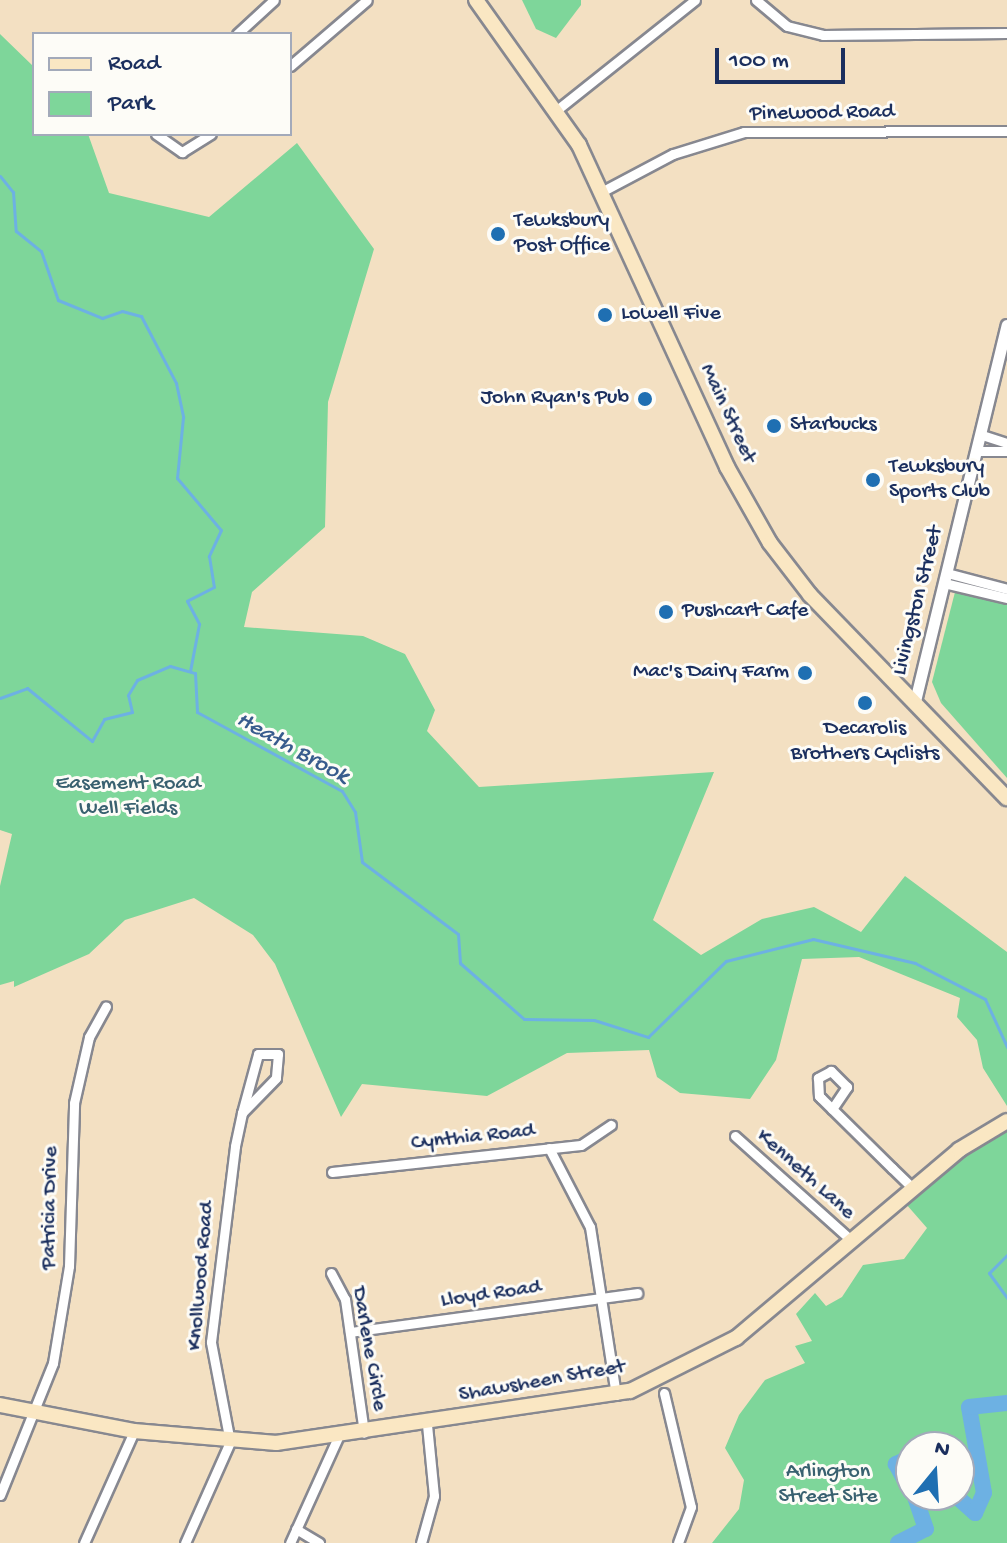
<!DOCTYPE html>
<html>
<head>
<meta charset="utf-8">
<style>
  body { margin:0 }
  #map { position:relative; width:1007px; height:1543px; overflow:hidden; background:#f3e0c2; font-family:"Gochi Hand",sans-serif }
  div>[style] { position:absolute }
  .green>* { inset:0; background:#7ed69a }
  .stream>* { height:3px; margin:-1.5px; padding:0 1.5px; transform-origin:1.5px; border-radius:1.5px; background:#6db1e3 }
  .river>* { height:16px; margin:-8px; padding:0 8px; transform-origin:8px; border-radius:8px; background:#6db1e3 }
  .roads { filter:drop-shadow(2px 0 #878890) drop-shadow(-2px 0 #878890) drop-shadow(0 2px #878890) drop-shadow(0 -2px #878890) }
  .minor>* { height:9px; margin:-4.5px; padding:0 4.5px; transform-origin:4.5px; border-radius:4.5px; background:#fff }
  .tertiary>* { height:11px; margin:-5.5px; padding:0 5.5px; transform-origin:5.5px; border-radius:5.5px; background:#fff }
  .secondary>* { height:14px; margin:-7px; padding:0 7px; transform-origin:7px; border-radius:7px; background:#fae7c3 }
  .dots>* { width:22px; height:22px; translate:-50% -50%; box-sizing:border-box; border:4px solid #fdfcf7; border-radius:50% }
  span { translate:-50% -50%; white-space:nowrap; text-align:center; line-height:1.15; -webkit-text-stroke:6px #fdfcf7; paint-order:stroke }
  .street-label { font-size:22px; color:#1b2f5e }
  .poi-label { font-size:22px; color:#1b2f5e }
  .left { translate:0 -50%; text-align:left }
  .right { translate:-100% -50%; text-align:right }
  .park-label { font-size:22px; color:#396170 }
  .water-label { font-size:24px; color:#385c8d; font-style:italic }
  .legend { position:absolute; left:32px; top:32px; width:260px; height:104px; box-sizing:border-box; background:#fdfcf7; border:2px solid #a3aaba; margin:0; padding:10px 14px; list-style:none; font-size:24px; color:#1b2f5e }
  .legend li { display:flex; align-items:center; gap:16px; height:40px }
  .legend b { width:40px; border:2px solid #a3aaba }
  .north { position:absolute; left:895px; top:1431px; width:80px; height:80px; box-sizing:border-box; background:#fdfcf7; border:2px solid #a3aaba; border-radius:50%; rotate:18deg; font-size:22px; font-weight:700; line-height:32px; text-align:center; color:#1b2f5e }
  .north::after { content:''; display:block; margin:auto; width:28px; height:36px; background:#1f6fb2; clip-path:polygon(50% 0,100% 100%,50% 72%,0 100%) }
  .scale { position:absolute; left:715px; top:48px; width:130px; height:36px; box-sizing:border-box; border:4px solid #1b2f5e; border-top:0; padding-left:10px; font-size:24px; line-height:28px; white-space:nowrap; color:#1b2f5e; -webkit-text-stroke:6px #fdfcf7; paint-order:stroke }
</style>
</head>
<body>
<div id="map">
  <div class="green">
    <div style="clip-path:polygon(522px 0,581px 0,581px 5px,556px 38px,536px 29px)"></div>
    <div style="clip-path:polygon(0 34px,34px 67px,34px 134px,88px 134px,109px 193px,209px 217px,297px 143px,374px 249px,328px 402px,325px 527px,252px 592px,244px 627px,363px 636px,405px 654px,435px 710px,427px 731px,479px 787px,714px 772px,653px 920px,701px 955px,762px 919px,814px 907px,861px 932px,905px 876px,1007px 952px,1007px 1106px,983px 1068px,977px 1040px,957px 1017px,960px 998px,859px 957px,802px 959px,776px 1060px,750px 1099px,680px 1093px,657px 1077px,649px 1050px,567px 1053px,487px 1096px,362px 1084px,341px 1117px,275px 964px,253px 935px,194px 898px,125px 920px,89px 954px,14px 987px,14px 981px,0 985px,0 886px,12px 834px,0 830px)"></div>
    <div style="clip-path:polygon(955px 592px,1007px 605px,1007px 778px,941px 703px,932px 682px)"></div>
    <div style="clip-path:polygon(evenodd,1007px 1123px,1007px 1543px,712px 1543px,739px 1509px,744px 1480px,725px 1448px,739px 1415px,765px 1380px,805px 1363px,795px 1346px,812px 1341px,796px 1314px,815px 1293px,826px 1306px,842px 1297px,863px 1265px,904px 1259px,927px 1228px,906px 1204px,968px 1141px,1007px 1123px,911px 1447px,959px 1447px,959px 1495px,911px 1495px,911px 1447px)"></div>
  </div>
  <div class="stream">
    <div style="left:0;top:176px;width:21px;rotate:51deg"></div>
    <div style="left:13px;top:192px;width:39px;rotate:86deg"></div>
    <div style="left:16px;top:231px;width:32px;rotate:39deg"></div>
    <div style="left:41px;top:251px;width:52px;rotate:70.9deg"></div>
    <div style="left:58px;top:300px;width:48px;rotate:22.2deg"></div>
    <div style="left:102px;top:318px;width:21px;rotate:-19deg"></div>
    <div style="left:122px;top:311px;width:20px;rotate:15deg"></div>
    <div style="left:141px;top:316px;width:76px;rotate:62.4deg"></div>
    <div style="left:176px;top:383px;width:35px;rotate:78deg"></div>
    <div style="left:183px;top:417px;width:61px;rotate:95.6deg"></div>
    <div style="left:177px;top:478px;width:68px;rotate:49.8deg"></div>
    <div style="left:221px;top:530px;width:29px;rotate:115deg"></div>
    <div style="left:209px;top:556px;width:31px;rotate:81deg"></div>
    <div style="left:214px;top:587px;width:30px;rotate:153deg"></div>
    <div style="left:187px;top:601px;width:26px;rotate:62deg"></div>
    <div style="left:199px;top:624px;width:48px;rotate:100.8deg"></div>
    <div style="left:0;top:698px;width:29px;rotate:-20deg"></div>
    <div style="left:27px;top:688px;width:84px;rotate:39.2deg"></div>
    <div style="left:92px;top:741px;width:25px;rotate:-61deg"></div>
    <div style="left:104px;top:719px;width:29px;rotate:-14deg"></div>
    <div style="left:132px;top:712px;width:17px;rotate:-103deg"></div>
    <div style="left:128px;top:695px;width:17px;rotate:-59deg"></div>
    <div style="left:137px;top:680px;width:36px;rotate:-23deg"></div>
    <div style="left:170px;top:666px;width:26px;rotate:16deg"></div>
    <div style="left:195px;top:673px;width:39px;rotate:87deg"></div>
    <div style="left:197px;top:712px;width:165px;rotate:28.6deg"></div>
    <div style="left:342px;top:791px;width:25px;rotate:58deg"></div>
    <div style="left:355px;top:812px;width:50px;rotate:82deg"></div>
    <div style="left:362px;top:862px;width:120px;rotate:36.9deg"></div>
    <div style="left:458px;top:934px;width:29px;rotate:86deg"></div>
    <div style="left:460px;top:963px;width:85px;rotate:41.2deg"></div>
    <div style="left:524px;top:1019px;width:70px;rotate:0.8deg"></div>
    <div style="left:594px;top:1020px;width:57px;rotate:17.5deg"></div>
    <div style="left:648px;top:1037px;width:109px;rotate:-44.3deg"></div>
    <div style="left:726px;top:961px;width:90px;rotate:-14.2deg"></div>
    <div style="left:813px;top:939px;width:105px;rotate:13.2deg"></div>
    <div style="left:915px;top:963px;width:79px;rotate:27.2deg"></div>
    <div style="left:985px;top:999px;width:53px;rotate:65.4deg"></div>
    <div style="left:1007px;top:1255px;width:25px;rotate:135deg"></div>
    <div style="left:989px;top:1273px;width:31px;rotate:54deg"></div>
  </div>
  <div class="river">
    <div style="left:911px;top:1457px;width:17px;rotate:155deg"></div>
    <div style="left:896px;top:1464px;width:32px;rotate:62deg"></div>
    <div style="left:955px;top:1495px;width:27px;rotate:42deg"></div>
    <div style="left:975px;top:1513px;width:22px;rotate:-66deg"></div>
    <div style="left:984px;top:1493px;width:87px;rotate:-99.9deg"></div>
    <div style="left:969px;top:1407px;width:38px;rotate:-6deg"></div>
    <div style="left:898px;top:1543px;width:31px;rotate:-27deg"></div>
    <div style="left:926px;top:1529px;width:36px;rotate:-109deg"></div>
  </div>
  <div class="roads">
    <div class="minor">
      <div style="left:756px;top:0;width:40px;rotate:40deg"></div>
      <div style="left:787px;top:26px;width:37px;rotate:14deg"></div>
      <div style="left:823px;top:35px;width:184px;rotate:-0.6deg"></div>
      <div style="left:237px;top:34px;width:50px;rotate:-42.6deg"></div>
      <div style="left:290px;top:66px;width:101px;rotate:-40.6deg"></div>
      <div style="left:558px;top:109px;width:175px;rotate:-38.5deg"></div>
      <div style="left:156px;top:134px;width:32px;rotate:35deg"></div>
      <div style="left:182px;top:152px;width:34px;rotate:-32deg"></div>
      <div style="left:603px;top:191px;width:79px;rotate:-27.9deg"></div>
      <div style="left:673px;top:154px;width:74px;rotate:-17.2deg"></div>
      <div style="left:744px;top:132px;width:263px;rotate:-0.2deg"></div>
      <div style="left:982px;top:435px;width:26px;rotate:18deg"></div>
      <div style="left:978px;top:451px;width:29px"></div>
      <div style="left:947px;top:573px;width:62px;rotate:14.9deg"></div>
      <div style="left:944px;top:583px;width:65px;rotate:13.4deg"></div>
      <div style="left:832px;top:1109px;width:27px;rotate:-56deg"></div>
      <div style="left:847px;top:1087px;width:23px;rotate:-135deg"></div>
      <div style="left:831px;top:1071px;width:15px;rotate:152deg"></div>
      <div style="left:818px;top:1078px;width:18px;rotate:87deg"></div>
      <div style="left:819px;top:1096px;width:3px;rotate:45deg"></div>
      <div style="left:821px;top:1098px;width:100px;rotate:44.6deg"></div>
      <div style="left:892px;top:1168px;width:29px;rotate:44deg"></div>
      <div style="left:735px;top:1136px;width:156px;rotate:41.9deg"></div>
      <div style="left:549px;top:1148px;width:89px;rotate:62.6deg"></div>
      <div style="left:590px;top:1227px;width:170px;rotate:81.2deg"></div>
      <div style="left:332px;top:1172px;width:250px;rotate:-6.2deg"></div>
      <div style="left:581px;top:1145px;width:36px;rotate:-34deg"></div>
      <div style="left:331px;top:1273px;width:30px;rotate:62deg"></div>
      <div style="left:345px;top:1299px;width:135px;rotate:81.9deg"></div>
      <div style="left:350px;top:1332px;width:290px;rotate:-7.7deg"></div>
      <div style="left:664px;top:1393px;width:117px;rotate:76.7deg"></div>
      <div style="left:691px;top:1507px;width:38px;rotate:110deg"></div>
      <div style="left:0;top:1495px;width:142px;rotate:-68.1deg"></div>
      <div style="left:53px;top:1363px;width:98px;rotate:-80.6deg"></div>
      <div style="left:69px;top:1266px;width:163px;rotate:-88.2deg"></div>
      <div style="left:74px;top:1103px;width:68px;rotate:-77.2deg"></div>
      <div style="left:89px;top:1037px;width:35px;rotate:-61deg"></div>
      <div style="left:296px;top:1529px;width:27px;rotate:31deg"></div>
      <div style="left:84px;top:1543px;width:123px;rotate:-65.9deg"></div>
      <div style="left:185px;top:1543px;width:111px;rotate:-66deg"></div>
      <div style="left:230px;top:1442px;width:102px;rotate:-100.8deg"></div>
      <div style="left:211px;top:1342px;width:197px;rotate:-83deg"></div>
      <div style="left:235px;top:1146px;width:34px;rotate:-78deg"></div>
      <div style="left:242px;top:1113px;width:61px;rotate:-74.8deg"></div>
      <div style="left:258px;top:1054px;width:20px"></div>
      <div style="left:278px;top:1054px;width:24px;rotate:95deg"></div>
      <div style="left:276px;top:1078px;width:49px;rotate:134.2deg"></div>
      <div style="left:290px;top:1543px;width:116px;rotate:-65.6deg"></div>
      <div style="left:421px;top:1543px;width:49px;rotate:-74.5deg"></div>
      <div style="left:434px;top:1496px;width:72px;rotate:-95.6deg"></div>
    </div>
    <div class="tertiary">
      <div style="left:915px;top:701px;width:387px;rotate:-76.3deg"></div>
    </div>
    <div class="secondary">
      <div style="left:476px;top:0;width:178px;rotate:54.6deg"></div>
      <div style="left:579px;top:145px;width:354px;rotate:65.3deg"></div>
      <div style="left:727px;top:467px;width:87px;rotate:60.5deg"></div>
      <div style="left:770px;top:543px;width:66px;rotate:52.4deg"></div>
      <div style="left:810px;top:595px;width:283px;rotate:45.9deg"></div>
      <div style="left:0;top:1405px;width:136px;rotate:11deg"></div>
      <div style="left:134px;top:1431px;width:143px;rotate:4.8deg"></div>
      <div style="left:276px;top:1443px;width:358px;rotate:-8.4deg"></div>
      <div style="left:630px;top:1391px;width:119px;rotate:-26.6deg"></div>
      <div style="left:736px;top:1338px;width:292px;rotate:-40.1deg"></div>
      <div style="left:959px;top:1150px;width:56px;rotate:-31.1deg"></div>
    </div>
  </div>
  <div class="dots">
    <div style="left:498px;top:234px;background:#1f6fb2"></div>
    <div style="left:605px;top:315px;background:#1f6fb2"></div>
    <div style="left:645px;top:399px;background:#1f6fb2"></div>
    <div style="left:774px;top:426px;background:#1f6fb2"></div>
    <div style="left:873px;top:480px;background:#1f6fb2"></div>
    <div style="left:666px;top:612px;background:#1f6fb2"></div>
    <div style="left:805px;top:673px;background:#1f6fb2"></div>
    <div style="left:865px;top:703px;background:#1f6fb2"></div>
  </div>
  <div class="street-label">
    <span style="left:822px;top:114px;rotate:-1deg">Pinewood Road</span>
    <span style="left:727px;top:414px;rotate:65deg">Main Street</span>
    <span style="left:919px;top:601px;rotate:-76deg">Livingston Street</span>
    <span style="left:473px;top:1138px;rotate:-6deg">Cynthia Road</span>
    <span style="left:805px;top:1175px;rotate:42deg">Kenneth Lane</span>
    <span style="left:51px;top:1208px;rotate:-89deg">Patricia Drive</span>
    <span style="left:202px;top:1276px;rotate:-85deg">Knollwood Road</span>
    <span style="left:491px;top:1295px;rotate:-8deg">Lloyd Road</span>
    <span style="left:368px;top:1349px;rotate:80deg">Darlene Circle</span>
    <span style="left:542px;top:1382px;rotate:-10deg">Shawsheen Street</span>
  </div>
  <div class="poi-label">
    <span class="left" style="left:514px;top:234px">Tewksbury<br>Post Office</span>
    <span class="left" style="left:621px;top:315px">Lowell Five</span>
    <span class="right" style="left:629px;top:399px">John Ryan's Pub</span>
    <span class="left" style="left:790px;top:426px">Starbucks</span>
    <span class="left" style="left:889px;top:480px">Tewksbury<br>Sports Club</span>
    <span class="left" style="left:682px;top:612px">Pushcart Cafe</span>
    <span class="right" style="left:789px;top:673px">Mac's Dairy Farm</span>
    <span style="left:865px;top:742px">Decarolis<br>Brothers Cyclists</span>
  </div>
  <div class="park-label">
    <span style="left:128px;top:797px">Easement Road<br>Well Fields</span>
    <span style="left:828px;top:1485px">Arlington<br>Street Site</span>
  </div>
  <div class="water-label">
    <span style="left:292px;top:749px;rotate:29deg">Heath Brook</span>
  </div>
  <ul class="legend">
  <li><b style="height:10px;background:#fae7c3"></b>Road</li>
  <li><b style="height:22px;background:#7ed69a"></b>Park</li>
  </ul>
  <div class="north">N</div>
  <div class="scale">100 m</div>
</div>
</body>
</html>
